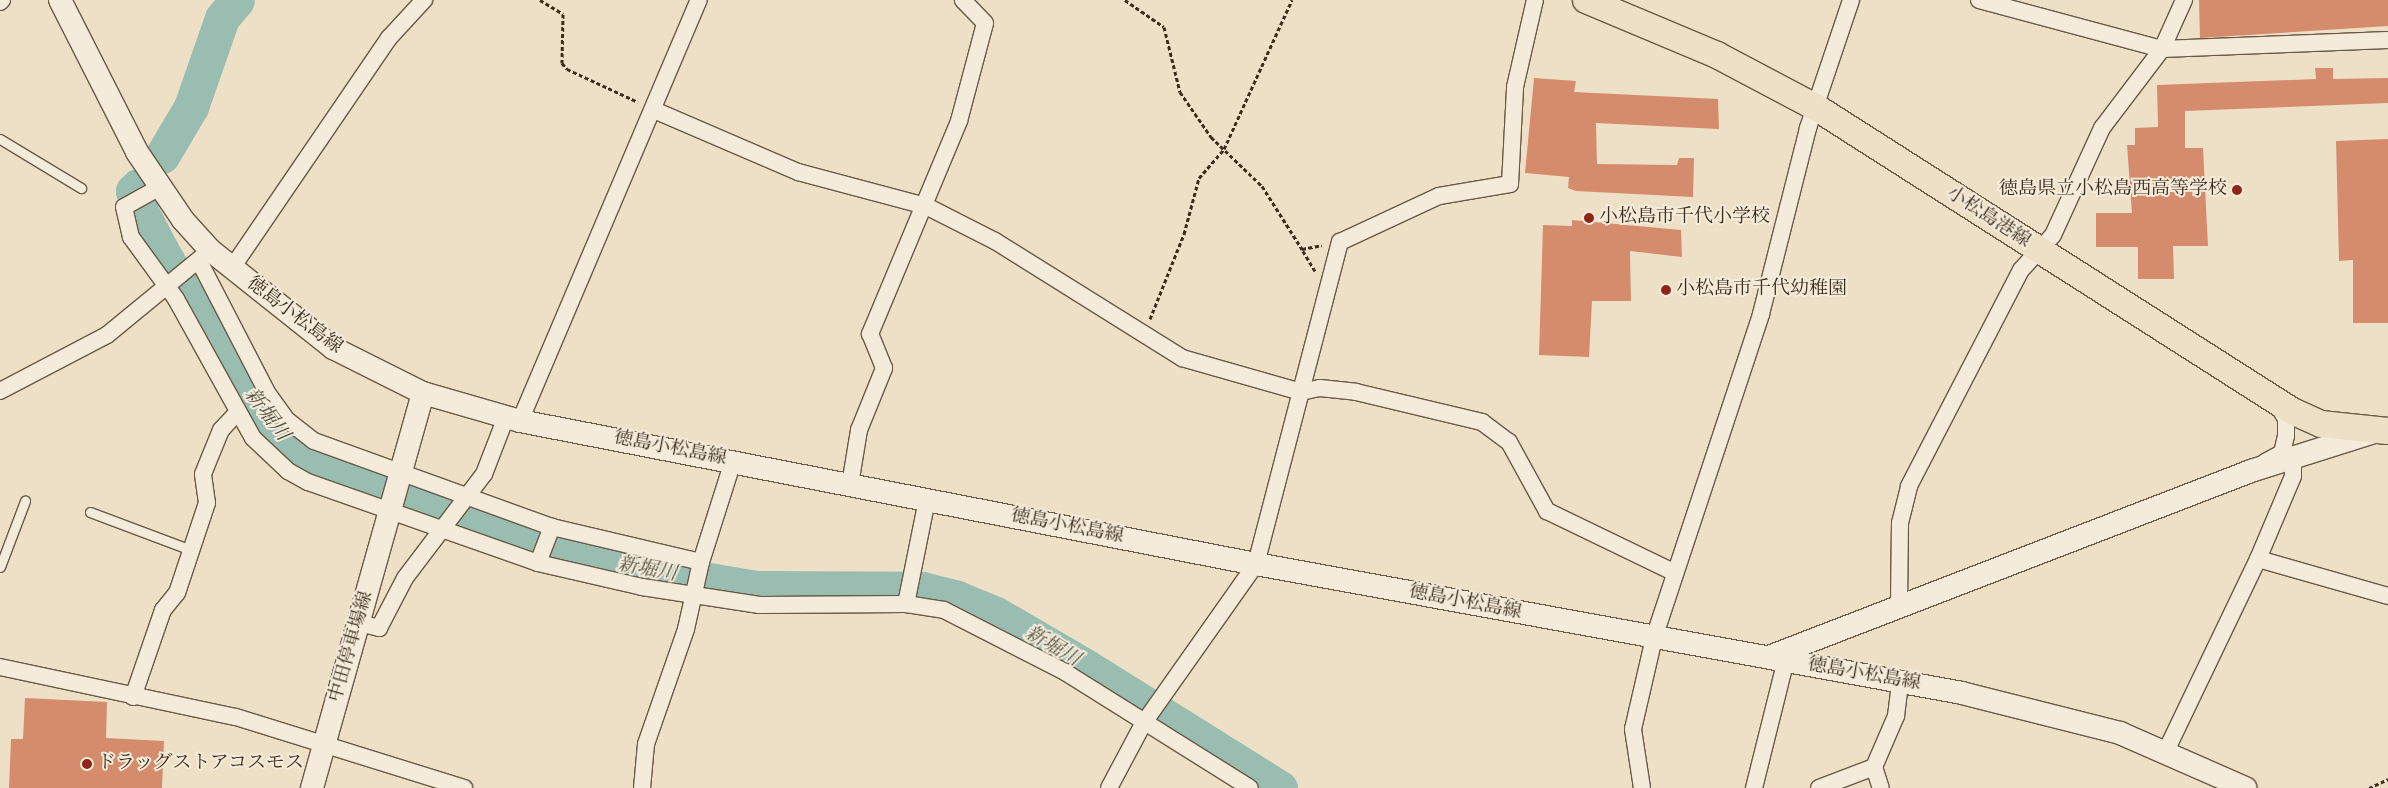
<!DOCTYPE html>
<html>
<head>
<meta charset="utf-8">
<style>
  body { margin:0 }
  #map { position:relative; width:2388px; height:788px; overflow:hidden; background:#eee0c6; font-family:Vollkorn,"Noto Serif JP",serif }
  div>[style] { position:absolute }
  .river>* { height:35px; margin:-17.5px; padding:0 17.5px; transform-origin:17.5px; border-radius:17.5px; background:#9abdb2 }
  .building>* { inset:0; background:#d48c6c }
  .path>* { height:3px; margin-top:-1.5px; transform-origin:0; background:repeating-linear-gradient(90deg,#3b2d1b 0 4px,transparent 0 6.5px) }
  .roads { filter:drop-shadow(1px 0 #685a46) drop-shadow(-1px 0 #685a46) drop-shadow(0 1px #685a46) drop-shadow(0 -1px #685a46) }
  .lane>* { height:9px; margin:-4.5px; padding:0 4.5px; transform-origin:4.5px; border-radius:4.5px; background:#f4ebda }
  .street>* { height:16px; margin:-8px; padding:0 8px; transform-origin:8px; border-radius:8px; background:#f4ebda }
  .secondary>* { height:22px; margin:-11px; padding:0 11px; transform-origin:11px; border-radius:11px; background:#f4ebda }
  .primary>* { height:26px; margin:-13px; padding:0 13px; transform-origin:13px; border-radius:13px; background:#eee0c6 }
  .dots>* { width:14px; height:14px; translate:-50% -50%; box-sizing:border-box; border:2px solid #f4ebda; border-radius:50% }
  span { translate:-50% -50%; white-space:nowrap; text-align:center; line-height:1.15; -webkit-text-stroke:4px #f4ebda; paint-order:stroke }
  .poi-label { font-size:19px; color:#3b2d1b }
  .right { translate:-100% -50%; text-align:right }
  .left { translate:0 -50%; text-align:left }
  .street-label { font-size:19px; color:#3b2d1b }
  .water-label { font-size:20px; color:#535141; font-style:italic }
</style>
</head>
<body>
<div id="map">
  <div class="river">
    <div style="left:162px;top:156px;width:57px;rotate:-59.4deg"></div>
    <div style="left:191px;top:107px;width:94px;rotate:-70.8deg"></div>
    <div style="left:222px;top:18px;width:23px;rotate:-50deg"></div>
    <div style="left:138px;top:186px;width:7px;rotate:135deg"></div>
    <div style="left:133px;top:191px;width:22px;rotate:68deg"></div>
    <div style="left:141px;top:211px;width:50px;rotate:62.4deg"></div>
    <div style="left:164px;top:255px;width:173px;rotate:59deg"></div>
    <div style="left:253px;top:403px;width:49px;rotate:53.4deg"></div>
    <div style="left:282px;top:442px;width:43px;rotate:32.6deg"></div>
    <div style="left:318px;top:465px;width:190px;rotate:20.3deg"></div>
    <div style="left:496px;top:531px;width:110px;rotate:16.3deg"></div>
    <div style="left:602px;top:562px;width:155px;rotate:9.6deg"></div>
    <div style="left:755px;top:588px;width:167px;rotate:0.3deg"></div>
    <div style="left:922px;top:589px;width:36px;rotate:14deg"></div>
    <div style="left:957px;top:598px;width:42px;rotate:22.3deg"></div>
    <div style="left:996px;top:614px;width:105px;rotate:30.2deg"></div>
    <div style="left:1087px;top:667px;width:228px;rotate:32.1deg"></div>
  </div>
  <div class="building">
    <div style="clip-path:polygon(2199px 0,2388px 0,2388px 26px,2200px 38px)"></div>
    <div style="clip-path:polygon(2315px 68px,2333px 68px,2333px 79px,2388px 78px,2388px 103px,2185px 111px,2185px 148px,2203px 148px,2208px 246px,2173px 246px,2174px 279px,2138px 279px,2138px 247px,2096px 247px,2096px 213px,2132px 213px,2127px 145px,2135px 145px,2135px 128px,2158px 127px,2157px 85px,2316px 79px)"></div>
    <div style="clip-path:polygon(1534px 78px,1576px 81px,1574px 92px,1718px 99px,1719px 129px,1596px 123px,1597px 164px,1677px 165px,1679px 158px,1694px 158px,1693px 197px,1576px 191px,1568px 188px,1569px 177px,1525px 173px)"></div>
    <div style="clip-path:polygon(2388px 139px,2388px 323px,2353px 323px,2353px 260px,2339px 261px,2336px 141px)"></div>
    <div style="clip-path:polygon(1572px 220px,1681px 230px,1682px 257px,1630px 251px,1631px 301px,1592px 301px,1589px 357px,1539px 355px,1543px 225px,1572px 226px)"></div>
    <div style="clip-path:polygon(25px 698px,107px 702px,106px 738px,164px 741px,162px 788px,9px 788px,11px 739px,23px 739px)"></div>
  </div>
  <div class="path">
    <div style="left:540px;top:0;width:27px;rotate:31deg"></div>
    <div style="left:563px;top:14px;width:49px;rotate:91.2deg"></div>
    <div style="left:562px;top:63px;width:8px;rotate:50deg"></div>
    <div style="left:567px;top:69px;width:78px;rotate:24.9deg"></div>
    <div style="left:1125px;top:0;width:47px;rotate:34.7deg"></div>
    <div style="left:1164px;top:27px;width:67px;rotate:76.2deg"></div>
    <div style="left:1180px;top:92px;width:55px;rotate:55.4deg"></div>
    <div style="left:1211px;top:137px;width:71px;rotate:43.9deg"></div>
    <div style="left:1262px;top:186px;width:75px;rotate:57.6deg"></div>
    <div style="left:1315px;top:271px;width:26px;rotate:-121deg"></div>
    <div style="left:1302px;top:249px;width:20px;rotate:-11deg"></div>
    <div style="left:1150px;top:319px;width:92px;rotate:-68.2deg"></div>
    <div style="left:1184px;top:234px;width:58px;rotate:-75deg"></div>
    <div style="left:1199px;top:178px;width:38px;rotate:-49deg"></div>
    <div style="left:1224px;top:149px;width:164px;rotate:-65.5deg"></div>
    <div style="left:2369px;top:788px;width:21px;rotate:-25deg"></div>
  </div>
  <div class="roads">
    <div class="lane">
      <div style="left:0;top:139px;width:95px;rotate:31.2deg"></div>
      <div style="left:90px;top:512px;width:108px;rotate:20.6deg"></div>
      <div style="left:0;top:567px;width:71px;rotate:-69.3deg"></div>
    </div>
    <div class="street">
      <div style="left:1979px;top:0;width:189px;rotate:15deg"></div>
      <div style="left:2162px;top:49px;width:226px;rotate:-2.3deg"></div>
      <div style="left:0;top:2px;width:3px;rotate:-45deg"></div>
      <div style="left:654px;top:110px;width:157px;rotate:23.3deg"></div>
      <div style="left:798px;top:172px;width:132px;rotate:14.9deg"></div>
      <div style="left:926px;top:206px;width:77px;rotate:26.9deg"></div>
      <div style="left:995px;top:241px;width:221px;rotate:32deg"></div>
      <div style="left:1182px;top:358px;width:124px;rotate:15.9deg"></div>
      <div style="left:1301px;top:392px;width:19px;rotate:-12deg"></div>
      <div style="left:1320px;top:388px;width:36px;rotate:6deg"></div>
      <div style="left:1356px;top:392px;width:130px;rotate:13.4deg"></div>
      <div style="left:1482px;top:422px;width:34px;rotate:37deg"></div>
      <div style="left:1509px;top:442px;width:79px;rotate:61.2deg"></div>
      <div style="left:1547px;top:511px;width:142px;rotate:25.8deg"></div>
      <div style="left:160px;top:187px;width:41px;rotate:150.9deg"></div>
      <div style="left:124px;top:207px;width:31px;rotate:77deg"></div>
      <div style="left:131px;top:237px;width:77px;rotate:54deg"></div>
      <div style="left:176px;top:299px;width:159px;rotate:61deg"></div>
      <div style="left:253px;top:438px;width:48px;rotate:43.3deg"></div>
      <div style="left:288px;top:471px;width:23px;rotate:29deg"></div>
      <div style="left:308px;top:482px;width:244px;rotate:19.4deg"></div>
      <div style="left:538px;top:563px;width:107px;rotate:13deg"></div>
      <div style="left:642px;top:587px;width:119px;rotate:8.7deg"></div>
      <div style="left:760px;top:605px;width:146px;rotate:-0.4deg"></div>
      <div style="left:906px;top:604px;width:38px;rotate:9deg"></div>
      <div style="left:944px;top:610px;width:136px;rotate:27.1deg"></div>
      <div style="left:1065px;top:672px;width:218px;rotate:32.1deg"></div>
      <div style="left:199px;top:261px;width:150px;rotate:62.6deg"></div>
      <div style="left:268px;top:394px;width:32px;rotate:54deg"></div>
      <div style="left:287px;top:420px;width:34px;rotate:38deg"></div>
      <div style="left:314px;top:441px;width:253px;rotate:19.9deg"></div>
      <div style="left:232px;top:268px;width:278px;rotate:-55.7deg"></div>
      <div style="left:389px;top:38px;width:52px;rotate:-47.4deg"></div>
      <div style="left:0;top:391px;width:121px;rotate:-27.6deg"></div>
      <div style="left:107px;top:335px;width:129px;rotate:-39.4deg"></div>
      <div style="left:520px;top:421px;width:457px;rotate:-67deg"></div>
      <div style="left:2265px;top:462px;width:19px;rotate:-28deg"></div>
      <div style="left:2282px;top:453px;width:17px;rotate:-77deg"></div>
      <div style="left:2286px;top:436px;width:17px;rotate:-90deg"></div>
      <div style="left:2286px;top:419px;width:17px;rotate:-121deg"></div>
      <div style="left:850px;top:485px;width:56px;rotate:-80.7deg"></div>
      <div style="left:859px;top:430px;width:67px;rotate:-68deg"></div>
      <div style="left:884px;top:368px;width:37px;rotate:-112deg"></div>
      <div style="left:870px;top:334px;width:231px;rotate:-67.3deg"></div>
      <div style="left:959px;top:121px;width:101px;rotate:-75.1deg"></div>
      <div style="left:985px;top:23px;width:32px;rotate:-134deg"></div>
      <div style="left:2258px;top:559px;width:135px;rotate:15.9deg"></div>
      <div style="left:538px;top:563px;width:39px;rotate:-69deg"></div>
      <div style="left:552px;top:527px;width:153px;rotate:13.2deg"></div>
      <div style="left:701px;top:562px;width:106px;rotate:-72.4deg"></div>
      <div style="left:906px;top:604px;width:106px;rotate:-78.6deg"></div>
      <div style="left:1899px;top:604px;width:81px;rotate:-89.3deg"></div>
      <div style="left:1900px;top:523px;width:38px;rotate:-76deg"></div>
      <div style="left:1909px;top:486px;width:243px;rotate:-62.6deg"></div>
      <div style="left:2021px;top:270px;width:47px;rotate:-47.6deg"></div>
      <div style="left:2053px;top:235px;width:118px;rotate:-65.4deg"></div>
      <div style="left:2102px;top:128px;width:99px;rotate:-52.8deg"></div>
      <div style="left:2162px;top:49px;width:54px;rotate:-65.8deg"></div>
      <div style="left:359px;top:623px;width:21px;rotate:14deg"></div>
      <div style="left:379px;top:628px;width:56px;rotate:-62.5deg"></div>
      <div style="left:405px;top:578px;width:131px;rotate:-52.8deg"></div>
      <div style="left:484px;top:474px;width:61px;rotate:-68.9deg"></div>
      <div style="left:0;top:667px;width:241px;rotate:12deg"></div>
      <div style="left:236px;top:717px;width:239px;rotate:17.3deg"></div>
      <div style="left:133px;top:697px;width:92px;rotate:-71deg"></div>
      <div style="left:163px;top:610px;width:22px;rotate:-51deg"></div>
      <div style="left:177px;top:593px;width:95px;rotate:-71.6deg"></div>
      <div style="left:207px;top:503px;width:29px;rotate:-98deg"></div>
      <div style="left:203px;top:474px;width:48px;rotate:-67.8deg"></div>
      <div style="left:221px;top:430px;width:22px;rotate:-47deg"></div>
      <div style="left:2166px;top:751px;width:213px;rotate:-64.4deg"></div>
      <div style="left:2258px;top:559px;width:90px;rotate:-67.1deg"></div>
      <div style="left:2293px;top:476px;width:17px;rotate:-90deg"></div>
      <div style="left:1874px;top:767px;width:22px;rotate:72deg"></div>
      <div style="left:642px;top:788px;width:44px;rotate:-84.8deg"></div>
      <div style="left:646px;top:744px;width:122px;rotate:-70.8deg"></div>
      <div style="left:686px;top:629px;width:69px;rotate:-77.4deg"></div>
      <div style="left:1109px;top:788px;width:72px;rotate:-62deg"></div>
      <div style="left:1143px;top:724px;width:196px;rotate:-54.8deg"></div>
      <div style="left:1256px;top:564px;width:333px;rotate:-75.4deg"></div>
      <div style="left:1340px;top:242px;width:109px;rotate:-24.9deg"></div>
      <div style="left:1439px;top:196px;width:72px;rotate:-9.6deg"></div>
      <div style="left:1510px;top:184px;width:97px;rotate:-87deg"></div>
      <div style="left:1515px;top:87px;width:89px;rotate:-77.1deg"></div>
      <div style="left:1642px;top:788px;width:60px;rotate:-98.7deg"></div>
      <div style="left:1633px;top:729px;width:93px;rotate:-77deg"></div>
      <div style="left:1654px;top:638px;width:341px;rotate:-71.7deg"></div>
      <div style="left:1761px;top:314px;width:192px;rotate:-75.8deg"></div>
      <div style="left:1808px;top:128px;width:135px;rotate:-71.4deg"></div>
      <div style="left:1754px;top:788px;width:132px;rotate:-76deg"></div>
      <div style="left:1819px;top:788px;width:59px;rotate:-20.9deg"></div>
      <div style="left:1874px;top:767px;width:56px;rotate:-66.7deg"></div>
      <div style="left:1896px;top:716px;width:35px;rotate:-83deg"></div>
    </div>
    <div class="secondary">
      <div style="left:60px;top:0;width:170px;rotate:63.1deg"></div>
      <div style="left:137px;top:152px;width:82px;rotate:55.9deg"></div>
      <div style="left:183px;top:220px;width:40px;rotate:48deg"></div>
      <div style="left:210px;top:250px;width:157px;rotate:38.5deg"></div>
      <div style="left:333px;top:348px;width:101px;rotate:26.6deg"></div>
      <div style="left:423px;top:393px;width:101px;rotate:16.1deg"></div>
      <div style="left:520px;top:421px;width:750px;rotate:11deg"></div>
      <div style="left:1256px;top:564px;width:718px;rotate:10.35deg"></div>
      <div style="left:1962px;top:693px;width:163px;rotate:14.2deg"></div>
      <div style="left:2120px;top:733px;width:137px;rotate:23.7deg"></div>
      <div style="left:1769px;top:657px;width:517px;rotate:-21.1deg"></div>
      <div style="left:2251px;top:471px;width:129px;rotate:-17.6deg"></div>
      <div style="left:312px;top:788px;width:410px;rotate:-74.3deg"></div>
    </div>
    <div class="primary">
      <div style="left:1586px;top:0;width:142px;rotate:22.8deg"></div>
      <div style="left:1717px;top:55px;width:113px;rotate:27.9deg"></div>
      <div style="left:1817px;top:108px;width:563px;rotate:32.53deg"></div>
      <div style="left:2292px;top:411px;width:32px;rotate:24deg"></div>
      <div style="left:2321px;top:424px;width:67px;rotate:6deg"></div>
    </div>
  </div>
  <div class="dots">
    <div style="left:2237px;top:190px;background:#8f2418"></div>
    <div style="left:1589px;top:218px;background:#8f2418"></div>
    <div style="left:1666px;top:290px;background:#8f2418"></div>
    <div style="left:87px;top:764px;background:#8f2418"></div>
  </div>
  <div class="poi-label">
    <span class="right" style="left:2227px;top:190px">徳島県立小松島西高等学校</span>
    <span class="left" style="left:1599px;top:218px">小松島市千代小学校</span>
    <span class="left" style="left:1676px;top:290px">小松島市千代幼稚園</span>
    <span class="left" style="left:97px;top:764px">ドラッグストアコスモス</span>
  </div>
  <div class="street-label">
    <span style="left:1988px;top:218px;rotate:33deg">小松島港線</span>
    <span style="left:294px;top:316px;rotate:37deg">徳島小松島線</span>
    <span style="left:670px;top:449px;rotate:11deg">徳島小松島線</span>
    <span style="left:1067px;top:527px;rotate:11deg">徳島小松島線</span>
    <span style="left:1465px;top:603px;rotate:11deg">徳島小松島線</span>
    <span style="left:352px;top:647px;rotate:-74deg">中田停車場線</span>
    <span style="left:1864px;top:675px;rotate:10deg">徳島小松島線</span>
  </div>
  <div class="water-label">
    <span style="left:266px;top:415px;rotate:53deg">新堀川</span>
    <span style="left:647px;top:570px;rotate:10deg">新堀川</span>
    <span style="left:1052px;top:647px;rotate:30deg">新堀川</span>
  </div>
</div>
</body>
</html>
